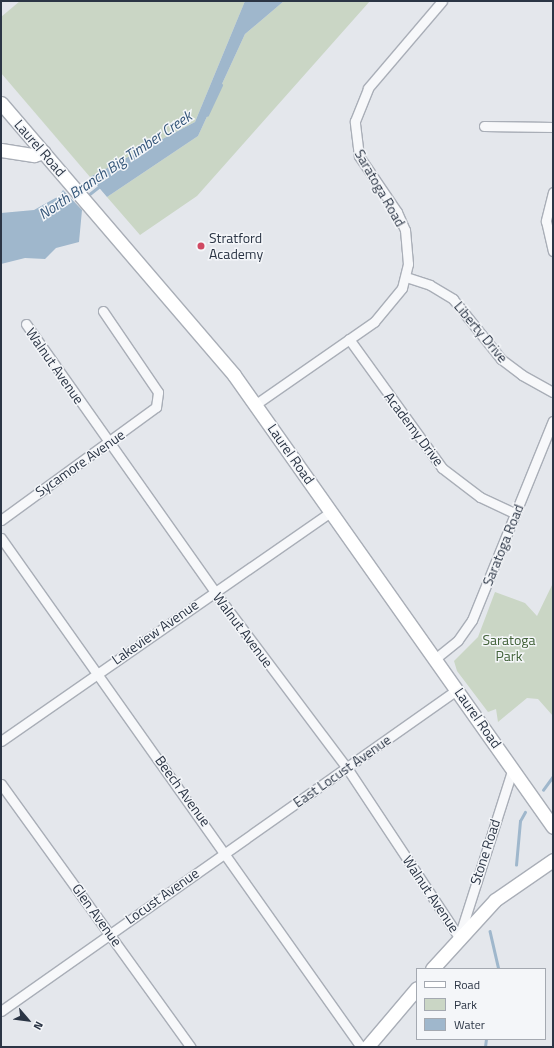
<!DOCTYPE html>
<html>
<head>
<meta charset="utf-8">
<style>
  body { margin:0 }
  #map { position:relative; width:554px; height:1048px; overflow:hidden; background:#e4e7ec; font-family:"Titillium Web",sans-serif }
  div>[style] { position:absolute }
  .green>* { inset:0; background:#cad6c5 }
  .water>* { inset:0; background:#9fb7cc }
  .stream>* { height:2.5px; margin:-1.25px; padding:0 1.25px; transform-origin:1.25px; border-radius:1.25px; background:#9fb7cc }
  .roads { filter:drop-shadow(1px 0 #a9aeb7) drop-shadow(-1px 0 #a9aeb7) drop-shadow(0 1px #a9aeb7) drop-shadow(0 -1px #a9aeb7) }
  .street>* { height:9px; margin:-4.5px; padding:0 4.5px; transform-origin:4.5px; border-radius:4.5px; background:#f7f8fa }
  .secondary>* { height:13px; margin:-6.5px; padding:0 6.5px; transform-origin:6.5px; border-radius:6.5px; background:#fff }
  .dots>* { width:11px; height:11px; translate:-50% -50%; box-sizing:border-box; border:2px solid #f4f6f9; border-radius:50% }
  span { translate:-50% -50%; white-space:nowrap; text-align:center; line-height:1.15; -webkit-text-stroke:3px #f4f6f9; paint-order:stroke }
  .street-label { font-size:14px; color:#2b3545 }
  .poi-label { font-size:14px; color:#2b3545 }
  .left { translate:0 -50%; text-align:left }
  .park-label { font-size:14px; color:#416138 }
  .water-label { font-size:15px; color:#345679; font-style:italic }
  .frame { position:absolute; inset:0; border:2px solid #2b3545; pointer-events:none }
  .legend { position:absolute; left:416px; top:968px; width:130px; height:72px; box-sizing:border-box; background:#f4f6f9; border:1px solid #a4a9b1; margin:0; padding:5px 7px; list-style:none; font-size:12px; color:#2b3545 }
  .legend li { display:flex; align-items:center; gap:8px; height:20px }
  .legend b { width:20px; border:1px solid #a4a9b1 }
  .north { position:absolute; left:8px; top:1000px; width:40px; height:40px; -webkit-text-stroke:3px #f4f6f9; paint-order:stroke; rotate:118deg; font-size:11px; font-weight:700; line-height:16px; text-align:center; color:#2b3545 }
  .north::after { content:''; display:block; margin:auto; width:14px; height:18px; background:#2b3545; clip-path:polygon(50% 0,100% 100%,50% 72%,0 100%) }
</style>
</head>
<body>
<div id="map">
  <div class="green">
    <div style="clip-path:polygon(20px 1px,245px 1px,195px 122px,90px 177px,1px 73px,1px 17px)"></div>
    <div style="clip-path:polygon(284px 1px,370px 1px,197px 196px,140px 235px,107px 197px,198px 136px,245px 34px)"></div>
    <div style="clip-path:polygon(553px 583px,553px 716px,538px 699px,527px 698px,498px 722px,496px 709px,488px 712px,457px 671px,454px 661px,478px 637px,495px 592px,525px 603px,537px 616px)"></div>
  </div>
  <div class="water">
    <div style="clip-path:polygon(245px 1px,284px 1px,245px 34px,198px 136px,107px 197px,90px 177px,195px 122px)"></div>
    <div style="clip-path:polygon(63px 190px,82px 210px,79px 242px,56px 248px,45px 259px,25px 258px,1px 264px,1px 213px,34px 210px,59px 196px)"></div>
  </div>
  <div class="stream">
    <div style="left:207px;top:115px;width:33px;rotate:-65deg"></div>
    <div style="left:87px;top:196px;width:16px;rotate:-38deg"></div>
    <div style="left:543px;top:790px;width:17px;rotate:-54deg"></div>
    <div style="left:516px;top:865px;width:44px;rotate:-84.8deg"></div>
    <div style="left:520px;top:821px;width:10px;rotate:-61deg"></div>
    <div style="left:490px;top:931px;width:39px;rotate:77deg"></div>
    <div style="left:485px;top:1047px;width:8px;rotate:-83deg"></div>
  </div>
  <div class="roads">
    <div class="street">
      <div style="left:484px;top:126px;width:69px;rotate:0.8deg"></div>
      <div style="left:553px;top:192px;width:30px;rotate:104deg"></div>
      <div style="left:546px;top:221px;width:31px;rotate:77deg"></div>
      <div style="left:406px;top:277px;width:25px;rotate:18deg"></div>
      <div style="left:430px;top:285px;width:27px;rotate:31deg"></div>
      <div style="left:453px;top:299px;width:77px;rotate:51.3deg"></div>
      <div style="left:501px;top:359px;width:26px;rotate:37deg"></div>
      <div style="left:522px;top:375px;width:35px;rotate:29deg"></div>
      <div style="left:26px;top:324px;width:327px;rotate:54.8deg"></div>
      <div style="left:214px;top:591px;width:221px;rotate:53.1deg"></div>
      <div style="left:347px;top:768px;width:203px;rotate:56.5deg"></div>
      <div style="left:349px;top:339px;width:159px;rotate:54.2deg"></div>
      <div style="left:442px;top:468px;width:48px;rotate:37.3deg"></div>
      <div style="left:480px;top:497px;width:38px;rotate:25deg"></div>
      <div style="left:256px;top:404px;width:144px;rotate:-34.8deg"></div>
      <div style="left:374px;top:322px;width:44px;rotate:-50.5deg"></div>
      <div style="left:402px;top:288px;width:25px;rotate:-76deg"></div>
      <div style="left:408px;top:264px;width:34px;rotate:-95deg"></div>
      <div style="left:405px;top:230px;width:20px;rotate:-114deg"></div>
      <div style="left:397px;top:212px;width:68px;rotate:-124.2deg"></div>
      <div style="left:359px;top:156px;width:35px;rotate:-97deg"></div>
      <div style="left:355px;top:121px;width:35px;rotate:-68deg"></div>
      <div style="left:368px;top:88px;width:114px;rotate:-49.6deg"></div>
      <div style="left:1px;top:520px;width:192px;rotate:-36.1deg"></div>
      <div style="left:156px;top:407px;width:15px;rotate:-82deg"></div>
      <div style="left:158px;top:392px;width:98px;rotate:-124.2deg"></div>
      <div style="left:1px;top:538px;width:623px;rotate:54.73deg"></div>
      <div style="left:436px;top:658px;width:28px;rotate:-39deg"></div>
      <div style="left:458px;top:640px;width:24px;rotate:-55deg"></div>
      <div style="left:472px;top:620px;width:215px;rotate:-67.9deg"></div>
      <div style="left:1px;top:741px;width:402px;rotate:-34.8deg"></div>
      <div style="left:1px;top:784px;width:324px;rotate:54.2deg"></div>
      <div style="left:459px;top:937px;width:177px;rotate:-72.3deg"></div>
      <div style="left:1px;top:1011px;width:559px;rotate:-35.17deg"></div>
    </div>
    <div class="secondary">
      <div style="left:1px;top:103px;width:358px;rotate:49.4deg"></div>
      <div style="left:234px;top:375px;width:553px;rotate:54.79deg"></div>
      <div style="left:1px;top:150px;width:33px;rotate:9deg"></div>
      <div style="left:34px;top:155px;width:10px;rotate:-17deg"></div>
      <div style="left:432px;top:969px;width:93px;rotate:-47.6deg"></div>
      <div style="left:495px;top:900px;width:70px;rotate:-34.6deg"></div>
      <div style="left:367px;top:1047px;width:77px;rotate:-49.7deg"></div>
    </div>
  </div>
  <div class="dots">
    <div style="left:201px;top:246px;background:#d04a63"></div>
  </div>
  <div class="street-label">
    <span style="left:40px;top:148px;rotate:49deg">Laurel Road</span>
    <span style="left:380px;top:188px;rotate:60deg">Saratoga Road</span>
    <span style="left:481px;top:332px;rotate:50deg">Liberty Drive</span>
    <span style="left:55px;top:366px;rotate:55deg">Walnut Avenue</span>
    <span style="left:414px;top:429px;rotate:53deg">Academy Drive</span>
    <span style="left:291px;top:454px;rotate:55deg">Laurel Road</span>
    <span style="left:80px;top:463px;rotate:-35deg">Sycamore Avenue</span>
    <span style="left:503px;top:545px;rotate:-68deg">Saratoga Road</span>
    <span style="left:243px;top:630px;rotate:53deg">Walnut Avenue</span>
    <span style="left:155px;top:632px;rotate:-35deg">Lakeview Avenue</span>
    <span style="left:478px;top:718px;rotate:55deg">Laurel Road</span>
    <span style="left:342px;top:771px;rotate:-35deg">East Locust Avenue</span>
    <span style="left:183px;top:791px;rotate:54deg">Beech Avenue</span>
    <span style="left:485px;top:852px;rotate:-72deg">Stone Road</span>
    <span style="left:431px;top:894px;rotate:56deg">Walnut Avenue</span>
    <span style="left:162px;top:896px;rotate:-35deg">Locust Avenue</span>
    <span style="left:97px;top:915px;rotate:54deg">Glen Avenue</span>
  </div>
  <div class="poi-label">
    <span class="left" style="left:209px;top:246px">Stratford<br>Academy</span>
  </div>
  <div class="park-label">
    <span style="left:509px;top:648px">Saratoga<br>Park</span>
  </div>
  <div class="water-label">
    <span style="left:115px;top:165px;rotate:-34deg">North Branch Big Timber Creek</span>
  </div>
  <div class="frame"></div>
  <ul class="legend">
  <li><b style="height:5px;background:#fff"></b>Road</li>
  <li><b style="height:11px;background:#cad6c5"></b>Park</li>
  <li><b style="height:11px;background:#9fb7cc"></b>Water</li>
  </ul>
  <div class="north">N</div>
</div>
</body>
</html>
